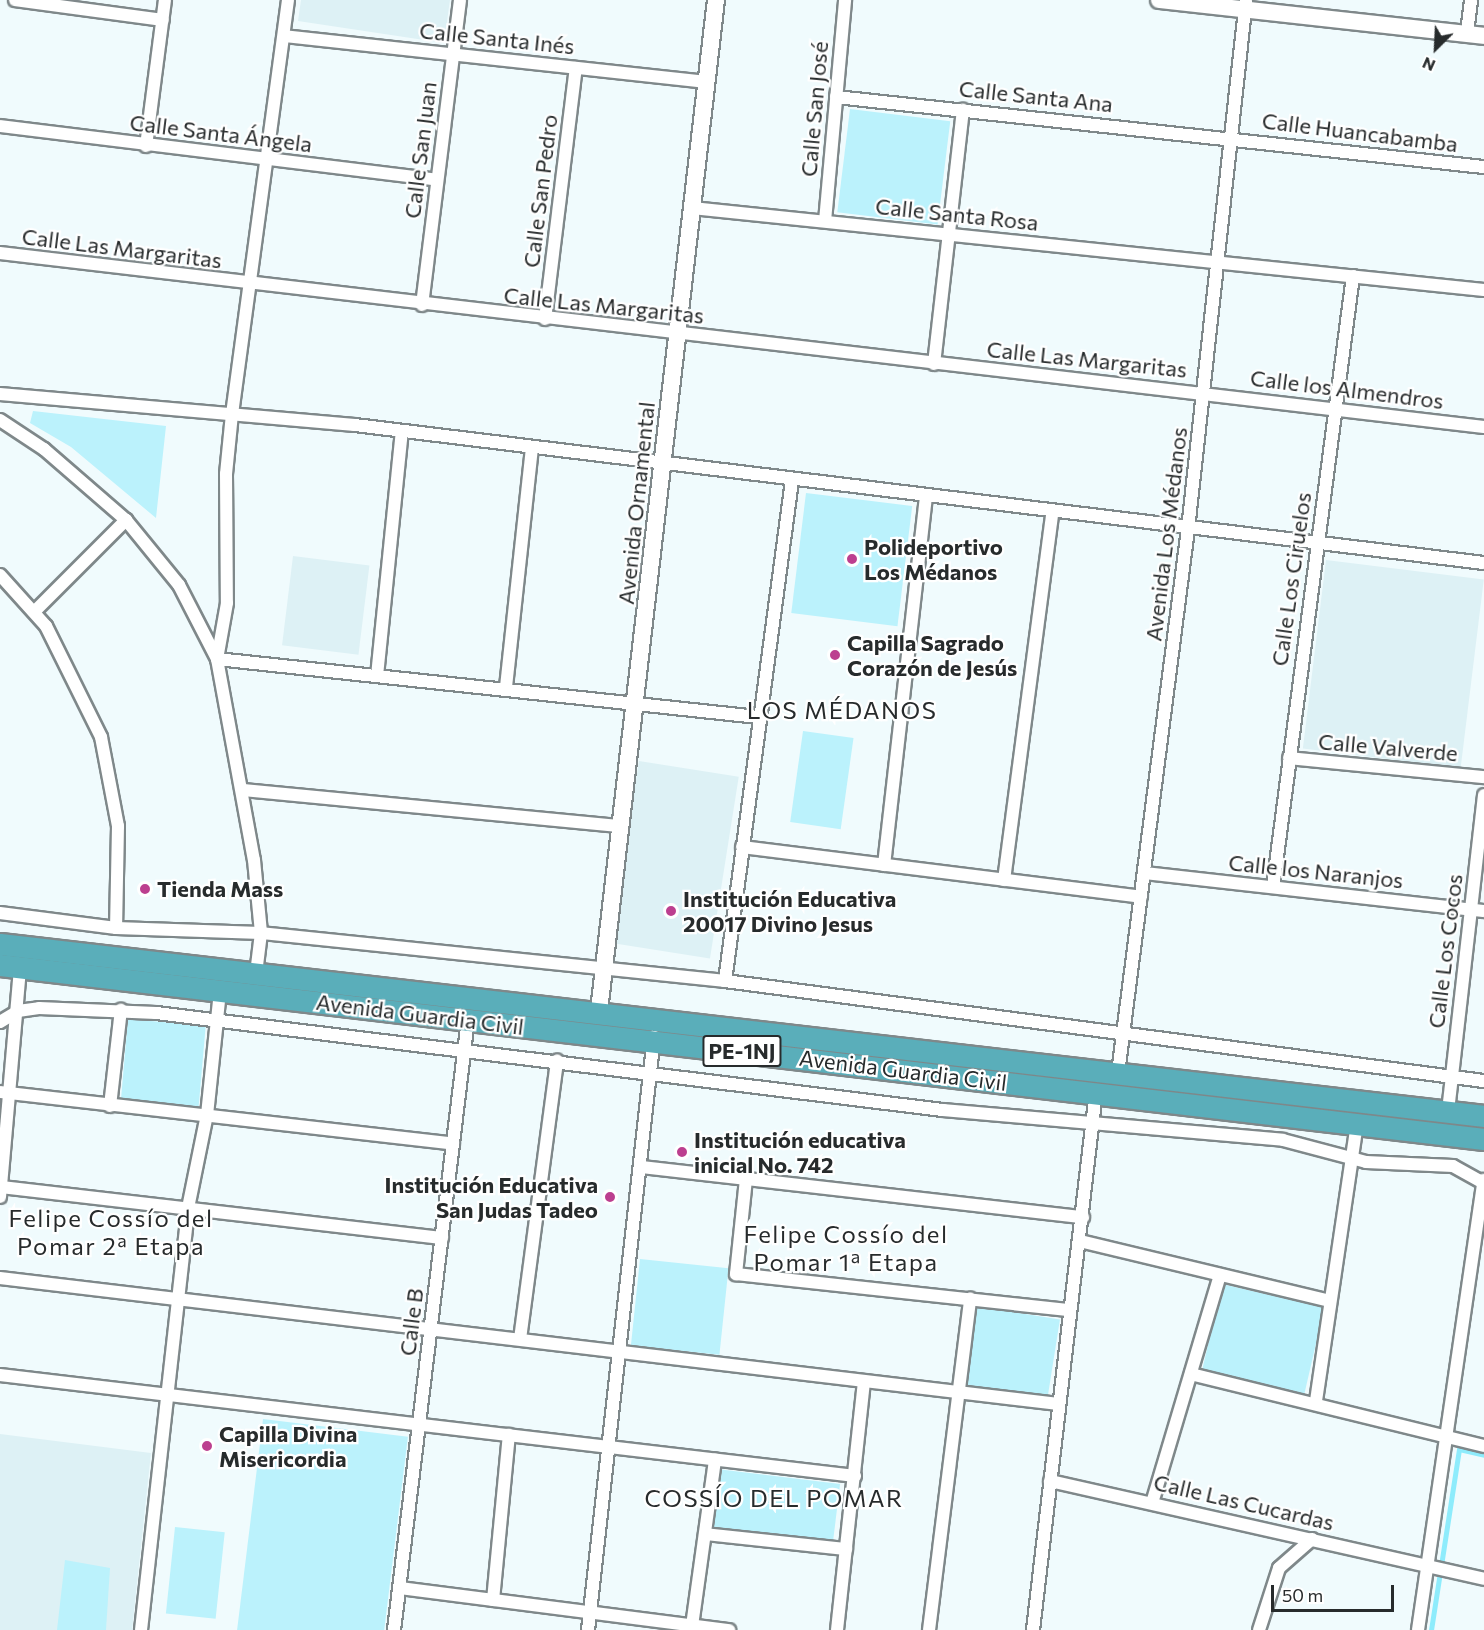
<!DOCTYPE html>
<html>
<head>
<meta charset="utf-8">
<style>
  body { margin:0 }
  #map { position:relative; width:1484px; height:1630px; overflow:hidden; background:#f0fbfd; font-family:Commissioner,sans-serif }
  div>[style] { position:absolute }
  .built>* { inset:0; background:#ddf1f5; transform-origin:0 0 }
  .green>* { inset:0; background:#bbf2fc; transform-origin:0 0 }
  .stream>* { height:5px; margin:-2.5px; padding:0 2.5px; transform-origin:2.5px; border-radius:2.5px; background:#8eecfc }
  .roads { filter:drop-shadow(2px 0 #7f888a) drop-shadow(-2px 0 #7f888a) drop-shadow(0 2px #7f888a) drop-shadow(0 -2px #7f888a) }
  .minor>* { height:12px; margin:-6px; padding:0 6px; transform-origin:6px; border-radius:6px; background:#fff }
  .tertiary>* { height:16px; margin:-8px; padding:0 8px; transform-origin:8px; border-radius:8px; background:#fff }
  .trunk>* { height:21px; margin:-10.5px; padding:0 10.5px; transform-origin:10.5px; border-radius:10.5px; background:#5aaeba }
  .dots>* { width:16px; height:16px; translate:-50% -50%; box-sizing:border-box; border:3px solid #fff; border-radius:50% }
  span { translate:-50% -50%; white-space:nowrap; text-align:center; line-height:1.15; -webkit-text-stroke:4.5px #fff; paint-order:stroke }
  .shield-label span { padding:2px 4px; background:#fff; border:2px solid; border-radius:4px; -webkit-text-stroke-width:0 }
  .shield-label { font-size:21px; color:#272b2c; font-weight:700 }
  .street-label { font-size:22px; color:#272b2c }
  .poi-label { font-size:22px; color:#272b2c; font-weight:700 }
  .left { translate:0 -50%; text-align:left }
  .right { translate:-100% -50%; text-align:right }
  .neighbourhood-label { font-size:24px; color:#272b2c; letter-spacing:1.5px }
  .north { position:absolute; left:1406px; top:18px; width:60px; height:60px; -webkit-text-stroke:4px #fff; paint-order:stroke; rotate:204deg; font-size:16px; font-weight:700; line-height:24px; text-align:center; color:#272b2c }
  .north::after { content:''; display:block; margin:auto; width:21px; height:27px; background:#272b2c; clip-path:polygon(50% 0,100% 100%,50% 72%,0 100%) }
  .scale { position:absolute; left:1271px; top:1585px; width:123px; height:27px; box-sizing:border-box; border:3px solid #272b2c; border-top:0; padding-left:8px; font-size:18px; line-height:21px; white-space:nowrap; color:#272b2c; -webkit-text-stroke:4px #fff; paint-order:stroke }
</style>
</head>
<body>
<div id="map">
  <div class="built">
    <div style="clip-path:polygon(301px 0,450px 0,444px 43px,298px 21px)"></div>
    <div style="left:293px;top:556px;width:77px;height:90px;rotate:7deg"></div>
    <div style="left:1326px;top:560px;width:159px;height:190px;rotate:7deg"></div>
    <div style="left:639px;top:761px;width:101px;height:184px;rotate:9deg"></div>
    <div style="clip-path:polygon(0 1434px,151px 1453px,132px 1630px,0 1630px)"></div>
  </div>
  <div class="green">
    <div style="left:850px;top:109px;width:101px;height:104px;rotate:7deg"></div>
    <div style="clip-path:polygon(33px 411px,166px 426px,156px 518px,71px 447px,30px 423px)"></div>
    <div style="left:806px;top:493px;width:107px;height:121px;rotate:7deg"></div>
    <div style="left:803px;top:731px;width:51px;height:92px;rotate:8deg"></div>
    <div style="left:128px;top:1019px;width:78px;height:81px;rotate:5deg"></div>
    <div style="left:640px;top:1259px;width:89px;height:87px;rotate:6deg"></div>
    <div style="left:1222px;top:1284px;width:105px;height:90px;rotate:13deg"></div>
    <div style="left:975px;top:1306px;width:86px;height:80px;rotate:9deg"></div>
    <div style="left:263px;top:1419px;width:146px;height:213px;rotate:7deg"></div>
    <div style="left:717px;top:1469px;width:124px;height:62px;rotate:7deg"></div>
    <div style="left:175px;top:1527px;width:50px;height:87px;rotate:6deg"></div>
    <div style="clip-path:polygon(65px 1560px,110px 1568px,106px 1630px,57px 1630px)"></div>
  </div>
  <div class="stream">
    <div style="left:1431px;top:1630px;width:183px;rotate:-81.2deg"></div>
    <div style="left:1459px;top:1449px;width:26px;rotate:13deg"></div>
  </div>
  <div class="roads">
    <div class="minor">
      <div style="left:15px;top:0;width:149px;rotate:7.7deg"></div>
      <div style="left:288px;top:0;width:418px;rotate:97.7deg"></div>
      <div style="left:232px;top:414px;width:60px;rotate:95.7deg"></div>
      <div style="left:226px;top:474px;width:129px;rotate:89.6deg"></div>
      <div style="left:227px;top:603px;width:57px;rotate:100.1deg"></div>
      <div style="left:217px;top:659px;width:544px;rotate:6.12deg"></div>
      <div style="left:1467px;top:33px;width:33px;rotate:-83deg"></div>
      <div style="left:284px;top:36px;width:424px;rotate:6.2deg"></div>
      <div style="left:836px;top:97px;width:652px;rotate:6.17deg"></div>
      <div style="left:0;top:126px;width:440px;rotate:7deg"></div>
      <div style="left:146px;top:146px;width:147px;rotate:-82.6deg"></div>
      <div style="left:692px;top:208px;width:796px;rotate:5.91deg"></div>
      <div style="left:825px;top:221px;width:222px;rotate:-84.8deg"></div>
      <div style="left:0;top:253px;width:1494px;rotate:6.69deg"></div>
      <div style="left:422px;top:305px;width:307px;rotate:-82.9deg"></div>
      <div style="left:545px;top:319px;width:253px;rotate:-83deg"></div>
      <div style="left:934px;top:364px;width:256px;rotate:-83.5deg"></div>
      <div style="left:0;top:394px;width:356px;rotate:5deg"></div>
      <div style="left:355px;top:425px;width:1137px;rotate:6.97deg"></div>
      <div style="left:0;top:420px;width:53px;rotate:33.4deg"></div>
      <div style="left:44px;top:449px;width:108px;rotate:40.9deg"></div>
      <div style="left:126px;top:520px;width:84px;rotate:50.8deg"></div>
      <div style="left:179px;top:585px;width:83px;rotate:62.8deg"></div>
      <div style="left:217px;top:659px;width:204px;rotate:79.6deg"></div>
      <div style="left:254px;top:860px;width:73px;rotate:84.5deg"></div>
      <div style="left:261px;top:933px;width:38px;rotate:97deg"></div>
      <div style="left:0;top:575px;width:69px;rotate:48deg"></div>
      <div style="left:46px;top:626px;width:124px;rotate:63.6deg"></div>
      <div style="left:101px;top:737px;width:91px;rotate:79.2deg"></div>
      <div style="left:118px;top:826px;width:102px;rotate:91.1deg"></div>
      <div style="left:35px;top:611px;width:129px;rotate:-45deg"></div>
      <div style="left:377px;top:676px;width:246px;rotate:-84.2deg"></div>
      <div style="left:506px;top:687px;width:240px;rotate:-83.8deg"></div>
      <div style="left:1289px;top:758px;width:196px;rotate:5.6deg"></div>
      <div style="left:244px;top:790px;width:378px;rotate:5.5deg"></div>
      <div style="left:742px;top:847px;width:402px;rotate:7.1deg"></div>
      <div style="left:884px;top:865px;width:370px;rotate:-83.5deg"></div>
      <div style="left:1144px;top:873px;width:342px;rotate:6.4deg"></div>
      <div style="left:1004px;top:880px;width:370px;rotate:-82.5deg"></div>
      <div style="left:1273px;top:887px;width:616px;rotate:-82.54deg"></div>
      <div style="left:0;top:913px;width:117px;rotate:7.4deg"></div>
      <div style="left:116px;top:928px;width:145px;rotate:2deg"></div>
      <div style="left:261px;top:933px;width:466px;rotate:5.9deg"></div>
      <div style="left:725px;top:981px;width:766px;rotate:7.51deg"></div>
      <div style="left:725px;top:981px;width:504px;rotate:-82.37deg"></div>
      <div style="left:0;top:1022px;width:21px;rotate:-31deg"></div>
      <div style="left:18px;top:1011px;width:21px;rotate:-8deg"></div>
      <div style="left:39px;top:1008px;width:117px;rotate:2.4deg"></div>
      <div style="left:156px;top:1013px;width:793px;rotate:7.03deg"></div>
      <div style="left:943px;top:1110px;width:341px;rotate:5deg"></div>
      <div style="left:1283px;top:1140px;width:86px;rotate:14.8deg"></div>
      <div style="left:1366px;top:1162px;width:87px;rotate:2.6deg"></div>
      <div style="left:1453px;top:1166px;width:35px;rotate:29deg"></div>
      <div style="left:1118px;top:1073px;width:548px;rotate:-82.67deg"></div>
      <div style="left:1188px;top:529px;width:532px;rotate:-83.74deg"></div>
      <div style="left:0;top:1092px;width:456px;rotate:6.5deg"></div>
      <div style="left:110px;top:1106px;width:97px;rotate:-83.5deg"></div>
      <div style="left:1448px;top:1111px;width:318px;rotate:-83.5deg"></div>
      <div style="left:641px;top:1167px;width:445px;rotate:6.5deg"></div>
      <div style="left:746px;top:1179px;width:96px;rotate:96deg"></div>
      <div style="left:736px;top:1274px;width:336px;rotate:6.2deg"></div>
      <div style="left:1px;top:1187px;width:444px;rotate:6.6deg"></div>
      <div style="left:0;top:1197px;width:230px;rotate:-85deg"></div>
      <div style="left:1080px;top:1241px;width:257px;rotate:13.5deg"></div>
      <div style="left:0;top:1278px;width:1066px;rotate:6.79deg"></div>
      <div style="left:520px;top:1339px;width:281px;rotate:-82.4deg"></div>
      <div style="left:1191px;top:1374px;width:302px;rotate:13.8deg"></div>
      <div style="left:0;top:1375px;width:861px;rotate:6.74deg"></div>
      <div style="left:1316px;top:1401px;width:281px;rotate:-81.6deg"></div>
      <div style="left:1050px;top:1481px;width:445px;rotate:12.7deg"></div>
      <div style="left:1152px;top:1503px;width:238px;rotate:-73.4deg"></div>
      <div style="left:705px;top:1534px;width:142px;rotate:6.1deg"></div>
      <div style="left:400px;top:1588px;width:332px;rotate:7.3deg"></div>
      <div style="left:493px;top:1600px;width:166px;rotate:-84.5deg"></div>
      <div style="left:692px;top:1626px;width:168px;rotate:-82.1deg"></div>
      <div style="left:141px;top:1630px;width:425px;rotate:-83.6deg"></div>
      <div style="left:188px;top:1208px;width:95px;rotate:-78.5deg"></div>
      <div style="left:207px;top:1115px;width:125px;rotate:-84deg"></div>
      <div style="left:394px;top:1630px;width:615px;rotate:-83.09deg"></div>
      <div style="left:588px;top:1630px;width:597px;rotate:-83.65deg"></div>
      <div style="left:837px;top:1630px;width:248px;rotate:-83.8deg"></div>
      <div style="left:929px;top:1630px;width:334px;rotate:-82.9deg"></div>
      <div style="left:1033px;top:1630px;width:542px;rotate:-83.32deg"></div>
      <div style="left:1259px;top:1630px;width:65px;rotate:-72.1deg"></div>
      <div style="left:1279px;top:1568px;width:44px;rotate:-41.3deg"></div>
      <div style="left:1418px;top:1630px;width:455px;rotate:-81.7deg"></div>
    </div>
    <div class="tertiary">
      <div style="left:1159px;top:0;width:327px;rotate:6.3deg"></div>
      <div style="left:599px;top:1011px;width:1018px;rotate:-83.4deg"></div>
    </div>
    <div class="trunk">
      <div style="left:0;top:944px;width:1494px;rotate:6.61deg"></div>
      <div style="left:0;top:965px;width:1494px;rotate:6.69deg"></div>
    </div>
  </div>
  <div class="dots">
    <div style="left:852px;top:559px;background:#bc3f8f"></div>
    <div style="left:835px;top:655px;background:#bc3f8f"></div>
    <div style="left:145px;top:889px;background:#bc3f8f"></div>
    <div style="left:671px;top:911px;background:#bc3f8f"></div>
    <div style="left:682px;top:1152px;background:#bc3f8f"></div>
    <div style="left:610px;top:1197px;background:#bc3f8f"></div>
    <div style="left:207px;top:1446px;background:#bc3f8f"></div>
  </div>
  <div class="shield-label">
    <span style="left:742px;top:1051px">PE-1NJ</span>
  </div>
  <div class="street-label">
    <span style="left:497px;top:38px;rotate:6deg">Calle Santa Inés</span>
    <span style="left:1036px;top:96px;rotate:6deg">Calle Santa Ana</span>
    <span style="left:814px;top:109px;rotate:-85deg">Calle San José</span>
    <span style="left:1360px;top:132px;rotate:7deg">Calle Huancabamba</span>
    <span style="left:221px;top:133px;rotate:7deg">Calle Santa Ángela</span>
    <span style="left:420px;top:150px;rotate:-83deg">Calle San Juan</span>
    <span style="left:540px;top:191px;rotate:-83deg">Calle San Pedro</span>
    <span style="left:957px;top:214px;rotate:6deg">Calle Santa Rosa</span>
    <span style="left:122px;top:248px;rotate:7deg">Calle Las Margaritas</span>
    <span style="left:604px;top:305px;rotate:6deg">Calle Las Margaritas</span>
    <span style="left:1087px;top:359px;rotate:6deg">Calle Las Margaritas</span>
    <span style="left:1347px;top:389px;rotate:7deg">Calle los Almendros</span>
    <span style="left:636px;top:503px;rotate:-84deg">Avenida Ornamental</span>
    <span style="left:1166px;top:534px;rotate:-83deg">Avenida Los Médanos</span>
    <span style="left:1291px;top:579px;rotate:-82deg">Calle Los Ciruelos</span>
    <span style="left:1388px;top:747px;rotate:5deg">Calle Valverde</span>
    <span style="left:1316px;top:871px;rotate:6deg">Calle los Naranjos</span>
    <span style="left:1445px;top:951px;rotate:-83deg">Calle Los Cocos</span>
    <span style="left:420px;top:1014px;rotate:7deg">Avenida Guardia Civil</span>
    <span style="left:903px;top:1070px;rotate:7deg">Avenida Guardia Civil</span>
    <span style="left:411px;top:1322px;rotate:-83deg">Calle B</span>
    <span style="left:1244px;top:1502px;rotate:13deg">Calle Las Cucardas</span>
  </div>
  <div class="poi-label">
    <span class="left" style="left:864px;top:559px">Polideportivo<br>Los Médanos</span>
    <span class="left" style="left:847px;top:655px">Capilla Sagrado<br>Corazón de Jesús</span>
    <span class="left" style="left:157px;top:889px">Tienda Mass</span>
    <span class="left" style="left:683px;top:911px">Institución Educativa<br>20017 Divino Jesus</span>
    <span class="left" style="left:694px;top:1152px">Institución educativa<br>inicial No. 742</span>
    <span class="right" style="left:598px;top:1197px">Institución Educativa<br>San Judas Tadeo</span>
    <span class="left" style="left:219px;top:1446px">Capilla Divina<br>Misericordia</span>
  </div>
  <div class="neighbourhood-label">
    <span style="left:842px;top:710px">LOS MÉDANOS</span>
    <span style="left:111px;top:1232px">Felipe Cossío del<br>Pomar 2ª Etapa</span>
    <span style="left:846px;top:1248px">Felipe Cossío del<br>Pomar 1ª Etapa</span>
    <span style="left:774px;top:1498px">COSSÍO DEL POMAR</span>
  </div>
  <div class="north">N</div>
  <div class="scale">50 m</div>
</div>
</body>
</html>
